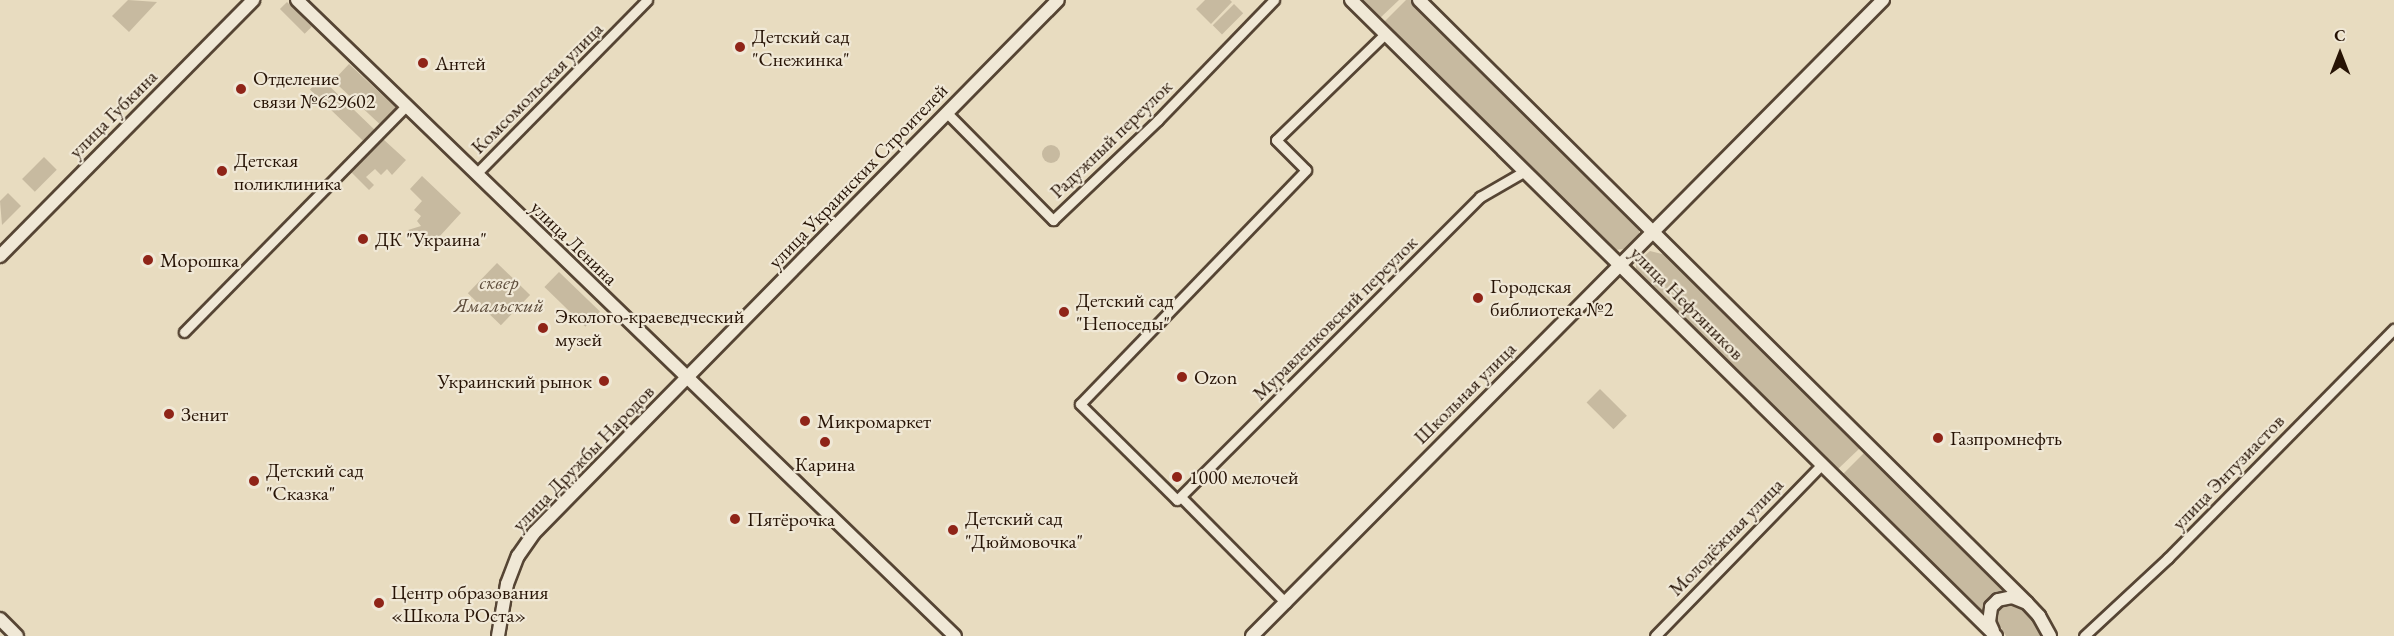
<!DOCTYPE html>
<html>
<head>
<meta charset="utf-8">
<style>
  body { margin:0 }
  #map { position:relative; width:2394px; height:636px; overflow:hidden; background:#e8dcc0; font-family:"EB Garamond",serif }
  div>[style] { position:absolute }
  .green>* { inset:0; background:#c7baa0; transform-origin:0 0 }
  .round { border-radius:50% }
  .roads { filter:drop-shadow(2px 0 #564534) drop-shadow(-2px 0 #564534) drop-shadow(0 2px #564534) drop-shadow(0 -2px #564534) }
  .street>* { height:9px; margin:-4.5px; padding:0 4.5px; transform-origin:4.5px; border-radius:4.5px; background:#f0e8d6 }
  .secondary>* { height:12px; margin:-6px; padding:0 6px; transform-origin:6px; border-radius:6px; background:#f0e8d6 }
  .dots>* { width:16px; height:16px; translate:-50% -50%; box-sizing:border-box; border:3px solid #f0e8d6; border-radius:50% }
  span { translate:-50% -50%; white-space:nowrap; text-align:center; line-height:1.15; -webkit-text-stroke:4.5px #f0e8d6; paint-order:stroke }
  .poi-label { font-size:20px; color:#261305 }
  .left { translate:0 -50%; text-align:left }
  .right { translate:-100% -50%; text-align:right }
  .street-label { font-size:20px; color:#261305 }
  .park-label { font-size:20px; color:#5e4d3b; font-style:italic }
  .north { position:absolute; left:2310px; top:24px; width:60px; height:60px; -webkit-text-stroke:4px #f0e8d6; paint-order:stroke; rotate:0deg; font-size:16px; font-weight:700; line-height:24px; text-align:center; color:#261305 }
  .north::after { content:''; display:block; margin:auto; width:21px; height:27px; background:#261305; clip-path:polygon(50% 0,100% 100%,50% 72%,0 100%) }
</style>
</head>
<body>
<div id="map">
  <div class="green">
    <div style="clip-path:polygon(128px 0,157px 2px,129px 32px,112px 16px)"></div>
    <div style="clip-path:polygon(1205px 0,1230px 0,1232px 2px,1211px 24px,1196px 9px)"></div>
    <div style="clip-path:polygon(1359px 0,1399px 0,1379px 19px)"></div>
    <div style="clip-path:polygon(1406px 0,1412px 0,1639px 227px,1639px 235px,1624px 249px,1615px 250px,1383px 23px)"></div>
    <div style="left:287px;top:2px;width:35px;height:10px;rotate:45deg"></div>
    <div style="left:1234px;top:4px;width:13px;height:30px;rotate:45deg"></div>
    <div style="left:349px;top:64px;width:67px;height:23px;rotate:43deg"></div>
    <div style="left:321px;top:78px;width:77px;height:16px;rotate:44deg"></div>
    <div style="clip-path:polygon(383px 139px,406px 160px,392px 175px,387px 169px,381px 175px,375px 169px,366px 177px,374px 185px,369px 190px,351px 172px)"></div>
    <div class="round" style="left:1042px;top:145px;width:18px;height:18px"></div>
    <div style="left:44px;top:157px;width:18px;height:31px;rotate:45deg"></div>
    <div style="clip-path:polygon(422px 176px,461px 213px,428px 249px,408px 230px,421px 226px,417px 221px,421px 216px,414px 210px,422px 201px,410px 189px)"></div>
    <div style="clip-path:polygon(8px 193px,21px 206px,2px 225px,0 201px)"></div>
    <div style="clip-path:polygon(1650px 251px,1666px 255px,1860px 448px,1838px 469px,1636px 272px,1636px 263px)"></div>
    <div style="left:497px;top:263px;width:46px;height:42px;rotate:44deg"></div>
    <div style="left:559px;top:272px;width:57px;height:21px;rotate:44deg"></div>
    <div style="left:1600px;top:389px;width:38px;height:19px;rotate:45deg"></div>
    <div style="clip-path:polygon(1865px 452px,2006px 591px,1993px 596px,1984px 613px,1843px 474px)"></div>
    <div style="clip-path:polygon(2006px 602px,2019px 603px,2040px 622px,2045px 636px,2006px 636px,1994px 616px)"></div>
  </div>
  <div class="roads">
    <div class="street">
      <div style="left:1385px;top:34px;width:152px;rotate:135.8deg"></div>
      <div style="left:1276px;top:140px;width:42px;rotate:45deg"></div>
      <div style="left:1306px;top:170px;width:325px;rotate:134deg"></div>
      <div style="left:1080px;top:404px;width:136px;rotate:44.7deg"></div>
      <div style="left:1177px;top:500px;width:429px;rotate:-45deg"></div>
      <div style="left:1480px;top:197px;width:52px;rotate:-30deg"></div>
      <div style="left:947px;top:113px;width:151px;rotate:45.3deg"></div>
      <div style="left:1053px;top:220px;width:145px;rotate:-43.6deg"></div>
      <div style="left:1158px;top:120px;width:167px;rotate:-46deg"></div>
      <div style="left:476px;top:174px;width:244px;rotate:-45.5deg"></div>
      <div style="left:184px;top:332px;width:317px;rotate:-45.5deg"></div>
      <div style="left:1181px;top:497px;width:149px;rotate:45.3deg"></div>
      <div style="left:1655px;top:636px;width:240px;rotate:-45.8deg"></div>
      <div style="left:2084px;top:636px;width:115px;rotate:-42.9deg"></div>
      <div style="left:2168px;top:558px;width:322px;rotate:-45.4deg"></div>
    </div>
    <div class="secondary">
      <div style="left:297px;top:0;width:915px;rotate:44.03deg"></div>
      <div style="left:1351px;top:0;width:906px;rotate:44.6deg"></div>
      <div style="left:1419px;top:0;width:856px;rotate:44.76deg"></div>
      <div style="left:0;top:256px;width:360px;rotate:-45.3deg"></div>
      <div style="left:0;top:619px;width:24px;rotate:45deg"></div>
      <div style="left:1993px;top:631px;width:10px;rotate:-114deg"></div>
      <div style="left:1989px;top:622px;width:15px;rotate:-82deg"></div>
      <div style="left:1991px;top:607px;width:10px;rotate:-45deg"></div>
      <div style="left:1998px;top:600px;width:14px;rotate:-12deg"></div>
      <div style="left:2012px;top:597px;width:16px;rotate:22deg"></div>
      <div style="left:2027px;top:603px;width:18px;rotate:47deg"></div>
      <div style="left:2039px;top:616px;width:23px;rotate:61deg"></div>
      <div style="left:498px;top:636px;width:53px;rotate:-80.2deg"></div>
      <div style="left:507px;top:584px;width:30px;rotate:-69deg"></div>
      <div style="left:518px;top:556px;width:28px;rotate:-55deg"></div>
      <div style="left:534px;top:533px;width:747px;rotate:-45.49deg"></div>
      <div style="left:1252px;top:636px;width:896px;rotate:-45.23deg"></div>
    </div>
  </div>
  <div class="dots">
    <div style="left:740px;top:47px;background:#8f2418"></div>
    <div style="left:423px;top:63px;background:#8f2418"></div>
    <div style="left:241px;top:89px;background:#8f2418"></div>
    <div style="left:222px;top:171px;background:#8f2418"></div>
    <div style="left:363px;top:239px;background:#8f2418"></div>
    <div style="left:148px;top:260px;background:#8f2418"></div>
    <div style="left:1478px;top:298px;background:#8f2418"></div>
    <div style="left:1064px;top:312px;background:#8f2418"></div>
    <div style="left:543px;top:328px;background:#8f2418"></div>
    <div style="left:1182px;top:377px;background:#8f2418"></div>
    <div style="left:604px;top:381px;background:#8f2418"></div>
    <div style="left:169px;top:414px;background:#8f2418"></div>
    <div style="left:805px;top:421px;background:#8f2418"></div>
    <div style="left:1938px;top:438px;background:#8f2418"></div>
    <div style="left:825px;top:442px;background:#8f2418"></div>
    <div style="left:1177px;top:477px;background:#8f2418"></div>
    <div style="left:254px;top:481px;background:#8f2418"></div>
    <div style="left:735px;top:519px;background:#8f2418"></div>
    <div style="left:953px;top:530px;background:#8f2418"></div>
    <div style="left:379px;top:603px;background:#8f2418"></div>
  </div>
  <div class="poi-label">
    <span class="left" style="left:752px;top:48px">Детский сад<br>"Снежинка"</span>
    <span class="left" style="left:435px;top:63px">Антей</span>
    <span class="left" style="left:253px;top:90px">Отделение<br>связи №629602</span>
    <span class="left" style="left:234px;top:172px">Детская<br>поликлиника</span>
    <span class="left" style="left:375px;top:239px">ДК "Украина"</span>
    <span class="left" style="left:160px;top:260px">Морошка</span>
    <span class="left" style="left:1490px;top:298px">Городская<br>библиотека №2</span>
    <span class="left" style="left:1076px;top:312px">Детский сад<br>"Непоседы"</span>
    <span class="left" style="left:555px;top:328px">Эколого-краеведческий<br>музей</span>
    <span class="left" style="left:1194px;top:377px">Ozon</span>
    <span class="right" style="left:592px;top:381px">Украинский рынок</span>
    <span class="left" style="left:181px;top:414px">Зенит</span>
    <span class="left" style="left:817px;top:421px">Микромаркет</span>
    <span class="left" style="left:1950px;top:438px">Газпромнефть</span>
    <span style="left:825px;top:464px">Карина</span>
    <span class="left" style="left:266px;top:482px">Детский сад<br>"Сказка"</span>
    <span class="left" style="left:1189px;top:477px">1000 мелочей</span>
    <span class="left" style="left:965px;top:530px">Детский сад<br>"Дюймовочка"</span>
    <span class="left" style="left:747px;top:519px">Пятёрочка</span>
    <span class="left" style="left:391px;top:604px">Центр образования<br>«Школа РОста»</span>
  </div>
  <div class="street-label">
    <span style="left:537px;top:88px;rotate:-45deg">Комсомольская улица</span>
    <span style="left:113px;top:114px;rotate:-45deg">улица Губкина</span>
    <span style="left:1111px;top:139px;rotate:-44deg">Радужный переулок</span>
    <span style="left:858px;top:176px;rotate:-46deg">улица Украинских Строителей</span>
    <span style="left:574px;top:243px;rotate:44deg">улица Ленина</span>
    <span style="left:1687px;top:303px;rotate:45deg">улица Нефтяников</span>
    <span style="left:1335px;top:318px;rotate:-45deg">Муравленковский переулок</span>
    <span style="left:1465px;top:393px;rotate:-45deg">Школьная улица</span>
    <span style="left:583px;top:458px;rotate:-46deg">улица Дружбы Народов</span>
    <span style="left:2228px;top:472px;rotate:-46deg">улица Энтузиастов</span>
    <span style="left:1726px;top:537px;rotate:-46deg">Молодёжная улица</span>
  </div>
  <div class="park-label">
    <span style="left:499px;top:294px">сквер<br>Ямальский</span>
  </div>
  <div class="north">С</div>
</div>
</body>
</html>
